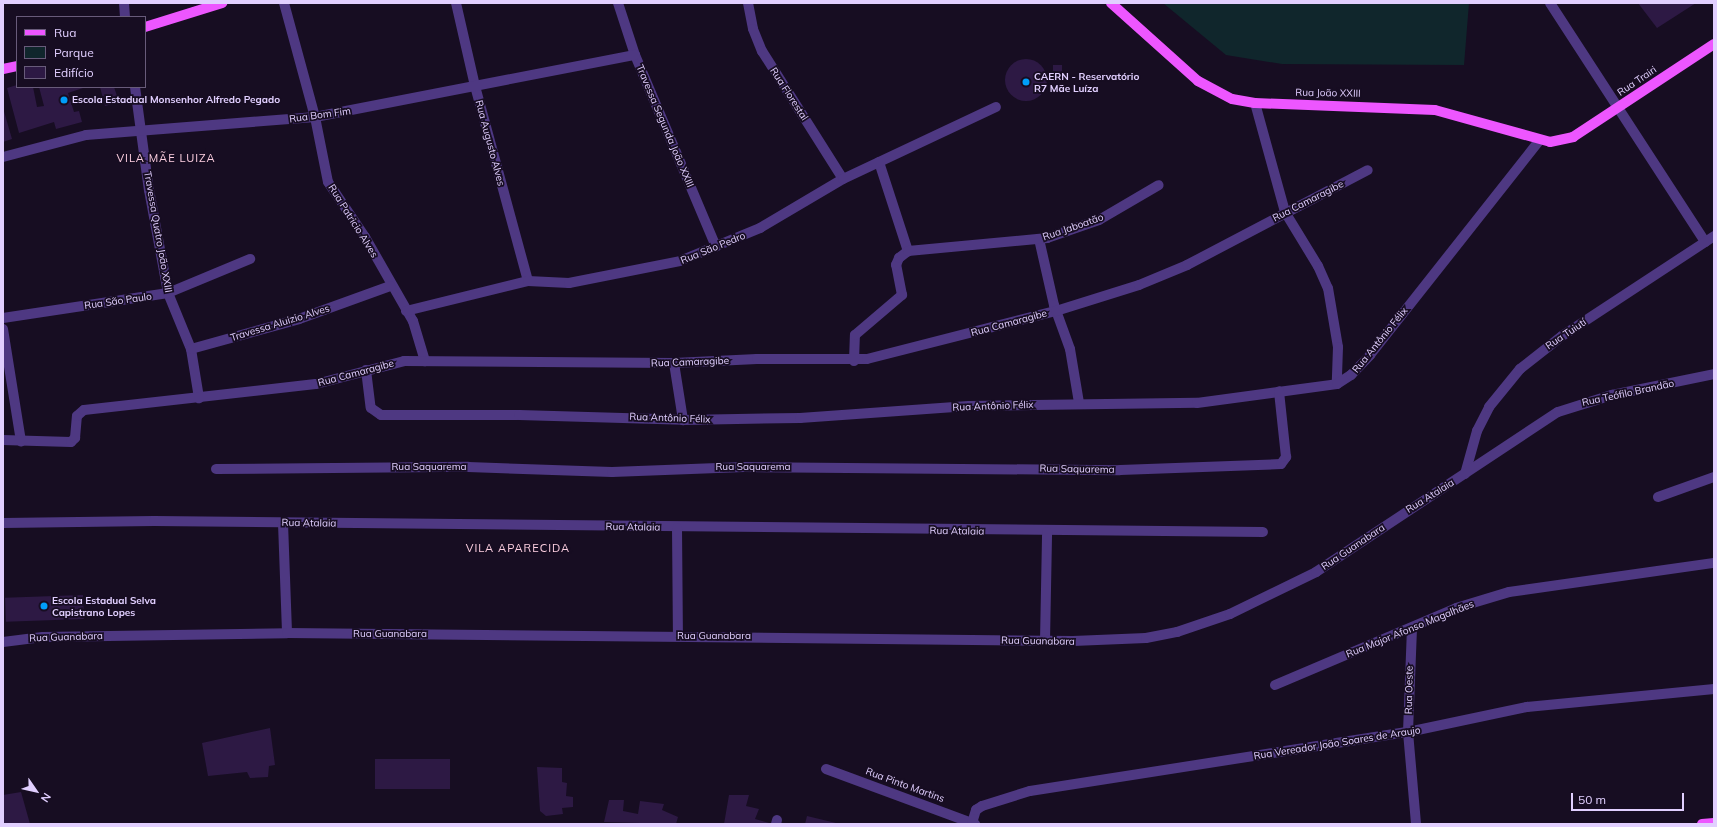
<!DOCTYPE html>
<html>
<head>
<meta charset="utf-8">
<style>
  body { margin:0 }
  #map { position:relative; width:1717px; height:827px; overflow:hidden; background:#170d22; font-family:Mulish,sans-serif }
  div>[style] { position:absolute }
  .green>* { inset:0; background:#10262c }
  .building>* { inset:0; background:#2d1944; transform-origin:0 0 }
  .round { border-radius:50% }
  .minor>* { height:10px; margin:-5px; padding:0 5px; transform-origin:5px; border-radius:5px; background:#4e3882 }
  .major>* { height:10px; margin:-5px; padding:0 5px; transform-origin:5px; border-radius:5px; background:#ed56ff }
  .dots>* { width:11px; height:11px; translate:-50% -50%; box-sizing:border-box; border:2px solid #170d22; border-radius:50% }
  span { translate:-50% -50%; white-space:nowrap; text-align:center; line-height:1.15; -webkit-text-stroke:3.5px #170d22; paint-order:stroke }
  .poi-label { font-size:10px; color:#e1cfff; font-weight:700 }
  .left { translate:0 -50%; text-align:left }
  .street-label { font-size:10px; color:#e1cfff }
  .neighbourhood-label { font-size:11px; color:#ffd1e2; letter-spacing:1px }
  .frame { position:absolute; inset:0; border:4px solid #e1cfff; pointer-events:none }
  .legend { position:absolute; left:16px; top:16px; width:130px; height:72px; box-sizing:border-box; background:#170d22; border:1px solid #685b7a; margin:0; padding:5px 7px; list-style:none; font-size:12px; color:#e1cfff }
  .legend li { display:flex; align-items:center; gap:8px; height:20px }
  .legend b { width:20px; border:1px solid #685b7a }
  .north { position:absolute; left:16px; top:771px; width:40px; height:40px; -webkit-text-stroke:3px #170d22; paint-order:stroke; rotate:124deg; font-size:11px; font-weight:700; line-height:16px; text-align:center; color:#e1cfff }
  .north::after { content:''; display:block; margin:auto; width:14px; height:18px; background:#e1cfff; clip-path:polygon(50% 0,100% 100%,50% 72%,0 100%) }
  .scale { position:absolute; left:1571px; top:793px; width:113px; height:18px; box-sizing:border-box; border:2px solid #e1cfff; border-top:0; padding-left:5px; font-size:12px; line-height:14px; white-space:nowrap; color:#e1cfff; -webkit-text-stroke:3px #170d22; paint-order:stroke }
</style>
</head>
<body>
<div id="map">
  <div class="green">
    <div style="clip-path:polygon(1163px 3px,1469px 3px,1464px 65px,1282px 64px,1226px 55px)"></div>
  </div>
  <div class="building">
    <div style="clip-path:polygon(1638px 3px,1696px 3px,1657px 28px)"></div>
    <div class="round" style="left:1005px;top:59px;width:42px;height:42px"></div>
    <div style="left:1053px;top:65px;width:9px;height:11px"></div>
    <div style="clip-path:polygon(17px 85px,33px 87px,37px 107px,44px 106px,39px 87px,86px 87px,68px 93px,74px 112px,79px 111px,82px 122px,56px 129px,54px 122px,19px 133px,7px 88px)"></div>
    <div style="clip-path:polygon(100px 87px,114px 87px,119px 102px,105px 106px)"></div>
    <div style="clip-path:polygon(3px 108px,12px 139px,3px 142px)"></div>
    <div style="left:83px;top:595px;width:24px;height:78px;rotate:88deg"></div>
    <div style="clip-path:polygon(270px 728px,275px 765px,269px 766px,268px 777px,250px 778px,247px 772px,208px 776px,202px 743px)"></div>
    <div style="left:450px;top:759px;width:30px;height:75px;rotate:90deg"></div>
    <div style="clip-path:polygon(537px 767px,562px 768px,562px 782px,567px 783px,566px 796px,573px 797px,573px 807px,562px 808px,563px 814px,546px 816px,540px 811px)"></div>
    <div style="clip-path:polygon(21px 792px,30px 824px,3px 824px,3px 795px)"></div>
    <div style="clip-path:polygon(729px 795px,749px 795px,746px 806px,759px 809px,755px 819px,773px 824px,724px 824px)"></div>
    <div style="clip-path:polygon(609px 800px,624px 800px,623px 811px,638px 814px,640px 801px,664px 804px,662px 810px,678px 817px,676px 824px,604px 822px)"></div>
    <div style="clip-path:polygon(807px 816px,836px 823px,836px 824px,805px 824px)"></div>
  </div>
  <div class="minor">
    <div style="left:124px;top:3px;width:14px;rotate:86deg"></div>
    <div style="left:284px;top:3px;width:118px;rotate:74.8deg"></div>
    <div style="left:315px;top:117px;width:66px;rotate:78.7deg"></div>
    <div style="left:328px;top:182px;width:66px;rotate:56.1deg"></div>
    <div style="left:365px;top:237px;width:97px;rotate:60.3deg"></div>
    <div style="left:413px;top:321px;width:42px;rotate:73.3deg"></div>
    <div style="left:456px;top:3px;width:85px;rotate:77.1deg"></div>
    <div style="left:475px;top:86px;width:202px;rotate:74.8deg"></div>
    <div style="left:618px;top:3px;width:55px;rotate:71.9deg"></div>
    <div style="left:635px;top:55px;width:208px;rotate:67.1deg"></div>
    <div style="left:748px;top:3px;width:26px;rotate:79deg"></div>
    <div style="left:753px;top:29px;width:24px;rotate:68deg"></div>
    <div style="left:762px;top:51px;width:151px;rotate:57.7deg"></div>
    <div style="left:1550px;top:3px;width:285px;rotate:57deg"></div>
    <div style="left:135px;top:87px;width:104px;rotate:82.3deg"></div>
    <div style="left:149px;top:190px;width:105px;rotate:79.5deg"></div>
    <div style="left:168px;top:293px;width:61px;rotate:67.7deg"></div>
    <div style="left:191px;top:349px;width:50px;rotate:80.7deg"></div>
    <div style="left:1255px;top:103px;width:113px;rotate:74.6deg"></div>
    <div style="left:1285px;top:212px;width:63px;rotate:58.6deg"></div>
    <div style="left:1318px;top:266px;width:24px;rotate:66deg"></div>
    <div style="left:1328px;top:288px;width:60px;rotate:80.4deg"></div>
    <div style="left:1338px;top:347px;width:37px;rotate:92deg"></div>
    <div style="left:3px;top:157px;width:86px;rotate:-14.8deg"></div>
    <div style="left:86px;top:135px;width:230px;rotate:-4.5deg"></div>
    <div style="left:315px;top:117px;width:326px;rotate:-11deg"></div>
    <div style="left:879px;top:162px;width:94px;rotate:72deg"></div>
    <div style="left:1039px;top:239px;width:68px;rotate:77.2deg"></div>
    <div style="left:1054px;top:305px;width:47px;rotate:70deg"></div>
    <div style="left:1070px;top:349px;width:55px;rotate:80.5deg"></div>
    <div style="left:406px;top:311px;width:126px;rotate:-13.8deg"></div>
    <div style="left:528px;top:281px;width:41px;rotate:2.8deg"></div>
    <div style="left:569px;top:283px;width:113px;rotate:-11.2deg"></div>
    <div style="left:680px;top:261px;width:87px;rotate:-22.4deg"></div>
    <div style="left:760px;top:228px;width:96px;rotate:-30.6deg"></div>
    <div style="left:843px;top:179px;width:169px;rotate:-25.2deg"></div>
    <div style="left:3px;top:318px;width:167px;rotate:-8.6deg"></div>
    <div style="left:168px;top:293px;width:89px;rotate:-22.5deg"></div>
    <div style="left:3px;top:329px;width:114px;rotate:80.9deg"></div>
    <div style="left:191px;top:349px;width:112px;rotate:-15.5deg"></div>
    <div style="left:299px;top:319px;width:97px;rotate:-19.9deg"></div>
    <div style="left:854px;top:361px;width:26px;rotate:-88deg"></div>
    <div style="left:855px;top:335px;width:62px;rotate:-40.4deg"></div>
    <div style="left:902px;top:295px;width:31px;rotate:-101deg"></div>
    <div style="left:896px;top:265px;width:8px;rotate:-67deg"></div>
    <div style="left:899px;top:258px;width:11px;rotate:-38deg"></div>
    <div style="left:908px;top:251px;width:140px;rotate:-5.3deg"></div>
    <div style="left:1047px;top:238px;width:55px;rotate:-19.1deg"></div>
    <div style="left:1099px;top:220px;width:69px;rotate:-30.3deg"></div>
    <div style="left:674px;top:363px;width:58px;rotate:81deg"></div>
    <div style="left:366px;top:370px;width:38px;rotate:83deg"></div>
    <div style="left:371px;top:408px;width:12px;rotate:35deg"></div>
    <div style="left:381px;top:415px;width:138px"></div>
    <div style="left:519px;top:415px;width:164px;rotate:1.7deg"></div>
    <div style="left:683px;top:420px;width:117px;rotate:-1deg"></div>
    <div style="left:800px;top:418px;width:169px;rotate:-4.1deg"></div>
    <div style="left:969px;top:406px;width:228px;rotate:-0.8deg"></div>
    <div style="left:1197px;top:403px;width:141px;rotate:-7.7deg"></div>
    <div style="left:1337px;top:384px;width:17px;rotate:-33deg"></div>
    <div style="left:1351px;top:375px;width:28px;rotate:-46deg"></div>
    <div style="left:1370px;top:355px;width:274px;rotate:-51.7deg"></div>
    <div style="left:3px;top:440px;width:68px;rotate:1.7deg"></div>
    <div style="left:71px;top:442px;width:6px;rotate:-45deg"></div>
    <div style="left:75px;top:438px;width:22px;rotate:-85deg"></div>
    <div style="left:77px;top:416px;width:9px;rotate:-41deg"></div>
    <div style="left:84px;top:410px;width:233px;rotate:-6.4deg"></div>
    <div style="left:316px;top:384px;width:91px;rotate:-14.6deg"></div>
    <div style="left:404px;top:361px;width:270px;rotate:0.4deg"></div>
    <div style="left:674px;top:363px;width:83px;rotate:-2.8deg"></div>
    <div style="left:757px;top:359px;width:110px"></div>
    <div style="left:867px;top:359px;width:195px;rotate:-14.3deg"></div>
    <div style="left:1056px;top:311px;width:87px;rotate:-17.4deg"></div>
    <div style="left:1139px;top:285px;width:52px;rotate:-22.6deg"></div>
    <div style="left:1187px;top:265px;width:204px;rotate:-27.7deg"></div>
    <div style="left:216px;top:469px;width:252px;rotate:-0.5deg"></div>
    <div style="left:468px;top:467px;width:144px;rotate:2deg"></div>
    <div style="left:612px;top:472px;width:132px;rotate:-2.2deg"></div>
    <div style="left:744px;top:467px;width:376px;rotate:0.5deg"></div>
    <div style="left:1120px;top:470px;width:161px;rotate:-2.1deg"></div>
    <div style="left:1281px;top:464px;width:9px;rotate:-54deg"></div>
    <div style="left:1286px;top:457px;width:66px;rotate:-96.1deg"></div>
    <div style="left:1465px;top:474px;width:45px;rotate:-74.4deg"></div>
    <div style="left:1477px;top:431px;width:27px;rotate:-63deg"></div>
    <div style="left:1489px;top:407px;width:49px;rotate:-50.8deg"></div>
    <div style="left:1520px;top:369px;width:53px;rotate:-38.2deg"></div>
    <div style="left:1562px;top:336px;width:182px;rotate:-33.3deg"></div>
    <div style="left:1658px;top:497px;width:59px;rotate:-19.7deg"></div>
    <div style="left:3px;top:523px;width:151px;rotate:-0.8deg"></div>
    <div style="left:154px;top:521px;width:1109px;rotate:0.57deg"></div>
    <div style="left:283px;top:523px;width:110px;rotate:87.9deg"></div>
    <div style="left:677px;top:528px;width:108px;rotate:89.5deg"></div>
    <div style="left:1412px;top:628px;width:104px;rotate:92.2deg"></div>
    <div style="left:1408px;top:732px;width:92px;rotate:85deg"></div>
    <div style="left:1045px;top:641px;width:109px;rotate:-88.9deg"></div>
    <div style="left:3px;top:642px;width:40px;rotate:-7.1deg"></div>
    <div style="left:43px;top:637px;width:244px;rotate:-0.9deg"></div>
    <div style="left:287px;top:633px;width:786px;rotate:0.58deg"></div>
    <div style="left:1073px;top:641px;width:73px;rotate:-2.4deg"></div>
    <div style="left:1146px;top:638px;width:32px;rotate:-11deg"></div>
    <div style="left:1177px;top:632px;width:56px;rotate:-18.8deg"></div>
    <div style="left:1230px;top:614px;width:96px;rotate:-26deg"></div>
    <div style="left:1316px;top:572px;width:290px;rotate:-33.5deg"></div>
    <div style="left:1558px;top:412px;width:57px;rotate:-17.5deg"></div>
    <div style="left:1612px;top:395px;width:104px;rotate:-11.6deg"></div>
    <div style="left:1275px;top:685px;width:197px;rotate:-23deg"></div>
    <div style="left:1456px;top:608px;width:55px;rotate:-16.8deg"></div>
    <div style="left:1509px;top:592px;width:207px;rotate:-8.1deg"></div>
    <div style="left:826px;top:769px;width:159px;rotate:20.3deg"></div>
    <div style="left:972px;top:823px;width:14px;rotate:-73deg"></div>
    <div style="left:976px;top:810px;width:7px;rotate:-34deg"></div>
    <div style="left:982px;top:806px;width:50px;rotate:-17.4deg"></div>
    <div style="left:1030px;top:791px;width:383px;rotate:-8.9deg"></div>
    <div style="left:1408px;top:732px;width:122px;rotate:-11.9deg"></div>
    <div style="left:1527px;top:707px;width:188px;rotate:-5.5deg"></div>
    <div style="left:776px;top:824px;width:4px;rotate:-76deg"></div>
  </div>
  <div class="major">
    <div style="left:1111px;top:3px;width:117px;rotate:41.9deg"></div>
    <div style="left:1198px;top:81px;width:38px;rotate:28deg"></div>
    <div style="left:1232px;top:99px;width:23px;rotate:10deg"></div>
    <div style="left:1255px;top:103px;width:180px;rotate:2.2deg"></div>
    <div style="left:1435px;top:110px;width:119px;rotate:15.5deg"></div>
    <div style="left:1550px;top:142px;width:24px;rotate:-12deg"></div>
    <div style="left:1573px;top:137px;width:169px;rotate:-33.4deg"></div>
    <div style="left:145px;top:27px;width:81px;rotate:-17.3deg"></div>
    <div style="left:3px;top:69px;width:14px;rotate:-12deg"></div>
    <div style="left:1702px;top:824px;width:12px;rotate:-5deg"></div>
  </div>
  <div class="dots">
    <div style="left:1026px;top:82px;background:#009efa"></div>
    <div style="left:64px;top:100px;background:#009efa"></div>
    <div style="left:44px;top:606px;background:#009efa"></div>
  </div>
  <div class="poi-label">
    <span class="left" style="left:1034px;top:82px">CAERN - Reservatório<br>R7 Mãe Luíza</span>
    <span class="left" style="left:72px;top:100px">Escola Estadual Monsenhor Alfredo Pegado</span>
    <span class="left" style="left:52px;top:606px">Escola Estadual Selva<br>Capistrano Lopes</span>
  </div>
  <div class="street-label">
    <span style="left:1637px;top:81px;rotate:-34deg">Rua Trairi</span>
    <span style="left:1328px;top:93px;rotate:1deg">Rua João XXIII</span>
    <span style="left:789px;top:94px;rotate:57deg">Rua Florestal</span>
    <span style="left:320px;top:115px;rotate:-8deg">Rua Bom Fim</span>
    <span style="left:665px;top:126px;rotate:67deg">Travessa Segunda João XXIII</span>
    <span style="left:490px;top:143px;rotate:75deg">Rua Augusto Alves</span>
    <span style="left:1308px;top:201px;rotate:-27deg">Rua Camaragibe</span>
    <span style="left:353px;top:221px;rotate:58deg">Rua Patricio Alves</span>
    <span style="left:1073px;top:227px;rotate:-19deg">Rua Jaboatão</span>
    <span style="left:158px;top:232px;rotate:80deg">Travessa Quatro João XXIII</span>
    <span style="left:713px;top:248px;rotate:-22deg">Rua São Pedro</span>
    <span style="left:118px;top:301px;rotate:-8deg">Rua São Paulo</span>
    <span style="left:280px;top:323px;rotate:-17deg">Travessa Aluizio Alves</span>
    <span style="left:1009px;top:323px;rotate:-15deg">Rua Camaragibe</span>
    <span style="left:1566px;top:334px;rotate:-34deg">Rua Tuiutí</span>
    <span style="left:1380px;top:340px;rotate:-51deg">Rua Antônio Félix</span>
    <span style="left:690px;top:362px;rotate:-2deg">Rua Camaragibe</span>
    <span style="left:356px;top:373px;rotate:-15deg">Rua Camaragibe</span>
    <span style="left:1628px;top:393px;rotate:-12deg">Rua Teófilo Brandão</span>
    <span style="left:993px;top:406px;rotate:-2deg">Rua Antônio Félix</span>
    <span style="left:670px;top:418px;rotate:2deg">Rua Antônio Félix</span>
    <span style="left:429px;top:467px">Rua Saquarema</span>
    <span style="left:753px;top:467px">Rua Saquarema</span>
    <span style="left:1077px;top:469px;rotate:1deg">Rua Saquarema</span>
    <span style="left:1430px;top:496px;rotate:-32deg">Rua Atalaia</span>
    <span style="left:309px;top:523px;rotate:1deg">Rua Atalaia</span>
    <span style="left:633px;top:527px;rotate:1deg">Rua Atalaia</span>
    <span style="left:957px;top:531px;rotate:1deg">Rua Atalaia</span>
    <span style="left:1353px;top:547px;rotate:-34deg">Rua Guanabara</span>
    <span style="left:1410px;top:629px;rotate:-22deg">Rua Major Afonso Magalhães</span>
    <span style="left:390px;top:634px">Rua Guanabara</span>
    <span style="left:714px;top:636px">Rua Guanabara</span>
    <span style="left:66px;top:637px;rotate:-2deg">Rua Guanabara</span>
    <span style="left:1038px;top:641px;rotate:1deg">Rua Guanabara</span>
    <span style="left:1409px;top:690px;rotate:-89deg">Rua Oeste</span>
    <span style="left:1337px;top:743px;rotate:-9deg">Rua Vereador João Soares de Araujo</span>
    <span style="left:905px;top:785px;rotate:20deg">Rua Pinto Martins</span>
  </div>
  <div class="neighbourhood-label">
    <span style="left:166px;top:158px">VILA MÃE LUIZA</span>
    <span style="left:518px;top:548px">VILA APARECIDA</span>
  </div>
  <div class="frame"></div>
  <ul class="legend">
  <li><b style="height:5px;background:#ed56ff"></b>Rua</li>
  <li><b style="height:11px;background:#10262c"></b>Parque</li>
  <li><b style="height:11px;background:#2d1944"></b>Edifício</li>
  </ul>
  <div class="north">N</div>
  <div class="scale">50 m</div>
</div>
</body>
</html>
